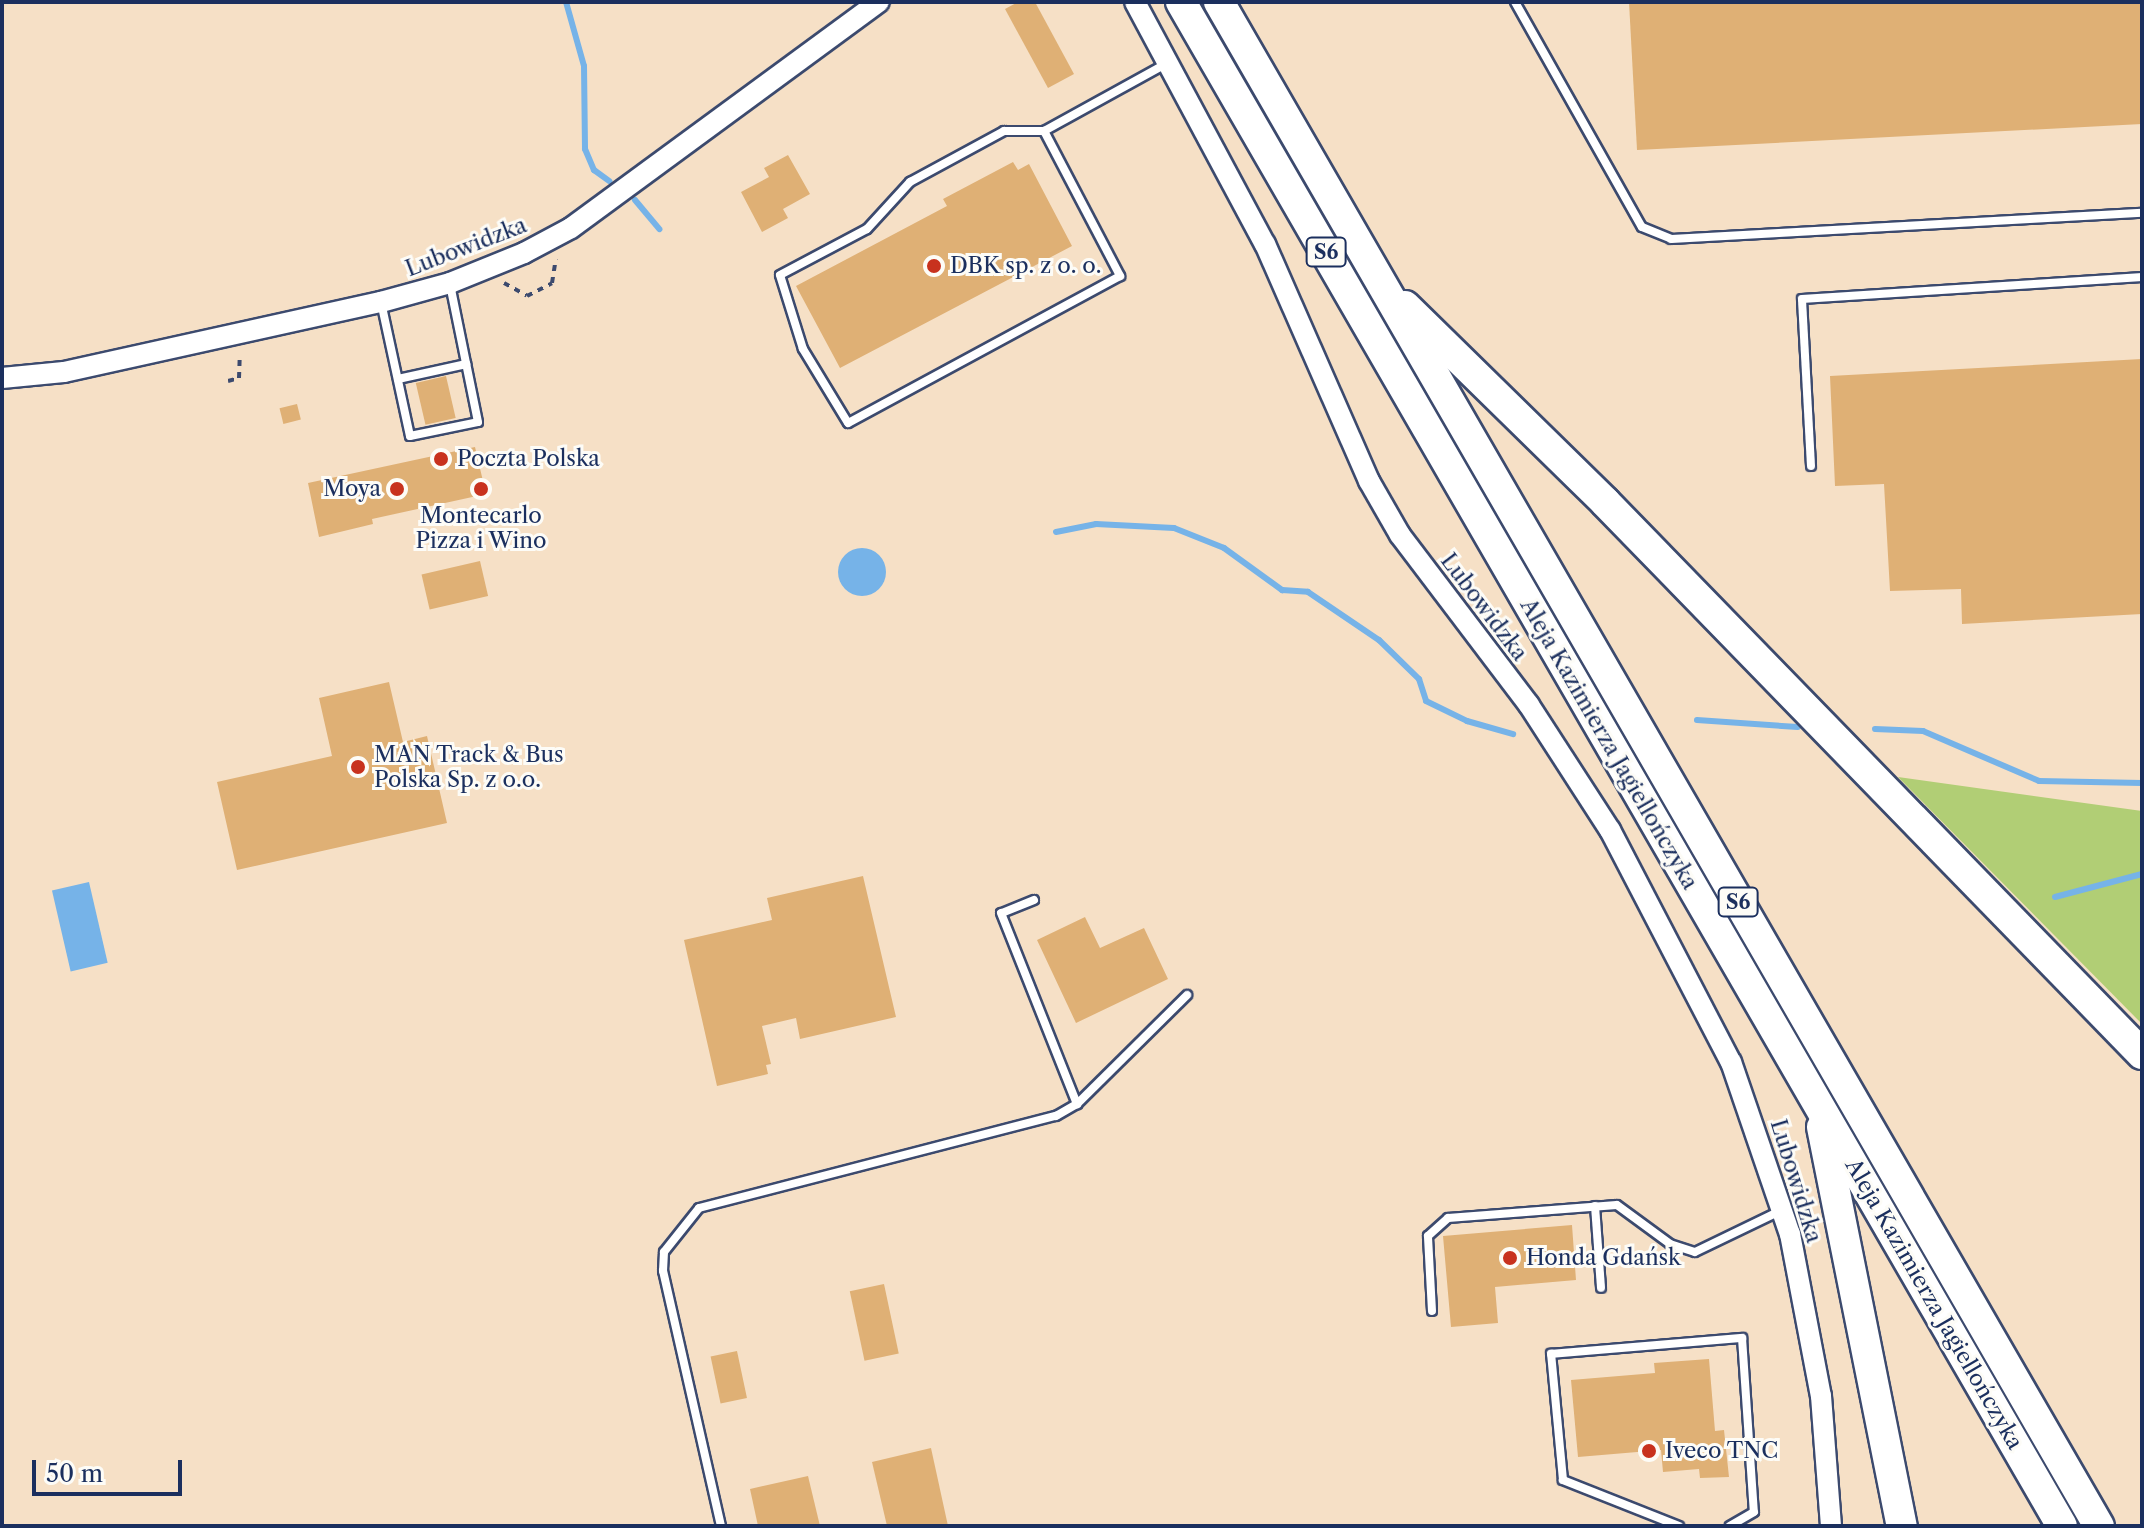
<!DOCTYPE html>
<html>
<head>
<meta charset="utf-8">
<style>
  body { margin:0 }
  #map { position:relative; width:2144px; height:1528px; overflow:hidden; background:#f6e0c6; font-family:"Libre Caslon Text",serif }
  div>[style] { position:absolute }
  .green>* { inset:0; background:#b1ce75 }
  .water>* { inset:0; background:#76b3e8; transform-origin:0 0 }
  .round { border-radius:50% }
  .stream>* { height:6px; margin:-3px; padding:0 3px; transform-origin:3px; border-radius:3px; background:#76b3e8 }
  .building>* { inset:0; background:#dfb075; transform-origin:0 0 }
  .path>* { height:4px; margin-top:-2px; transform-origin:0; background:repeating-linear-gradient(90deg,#3c4a6e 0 6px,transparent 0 12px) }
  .roads { filter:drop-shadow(2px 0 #3c4a6e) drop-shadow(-2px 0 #3c4a6e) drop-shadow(0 2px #3c4a6e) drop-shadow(0 -2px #3c4a6e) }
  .service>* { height:8px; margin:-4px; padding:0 4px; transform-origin:4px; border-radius:4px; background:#fff }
  .tertiary>* { height:20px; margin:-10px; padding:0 10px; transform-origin:10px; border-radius:10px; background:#fff }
  .motorway>* { height:30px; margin:-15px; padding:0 15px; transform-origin:15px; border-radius:15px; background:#fff }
  .dots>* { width:22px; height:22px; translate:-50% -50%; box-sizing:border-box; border:4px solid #fdfcf7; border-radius:50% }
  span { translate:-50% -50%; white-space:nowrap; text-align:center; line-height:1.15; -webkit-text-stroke:6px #fdfcf7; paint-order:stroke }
  .shield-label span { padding:2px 6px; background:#fdfcf7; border:2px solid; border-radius:6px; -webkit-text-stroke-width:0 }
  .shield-label { font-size:20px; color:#1b2f5e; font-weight:700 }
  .street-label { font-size:22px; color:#1b2f5e }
  .poi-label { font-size:22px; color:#1b2f5e }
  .left { translate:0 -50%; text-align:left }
  .right { translate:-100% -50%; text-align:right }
  .frame { position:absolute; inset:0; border:4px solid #1b2f5e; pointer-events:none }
  .scale { position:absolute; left:32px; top:1460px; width:150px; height:36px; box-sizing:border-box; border:4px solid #1b2f5e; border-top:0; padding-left:10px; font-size:24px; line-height:28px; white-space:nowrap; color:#1b2f5e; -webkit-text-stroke:6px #fdfcf7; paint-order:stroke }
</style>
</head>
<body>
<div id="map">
  <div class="green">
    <div style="clip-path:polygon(1898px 777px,2142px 811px,2142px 1024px)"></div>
  </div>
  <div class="water">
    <div class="round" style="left:838px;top:548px;width:48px;height:48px"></div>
    <div style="left:89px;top:882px;width:83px;height:38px;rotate:77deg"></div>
  </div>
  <div class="stream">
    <div style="left:566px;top:2px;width:66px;rotate:74.3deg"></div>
    <div style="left:584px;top:66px;width:83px;rotate:89.3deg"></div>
    <div style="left:585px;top:149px;width:23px;rotate:67deg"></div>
    <div style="left:594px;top:170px;width:19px;rotate:36deg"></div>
    <div style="left:635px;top:200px;width:38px;rotate:50deg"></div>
    <div style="left:1056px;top:532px;width:41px;rotate:-11.3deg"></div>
    <div style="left:1096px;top:524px;width:78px;rotate:2.9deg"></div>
    <div style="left:1174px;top:528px;width:54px;rotate:21.8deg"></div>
    <div style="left:1224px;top:548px;width:72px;rotate:35.9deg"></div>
    <div style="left:1282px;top:590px;width:26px;rotate:4deg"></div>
    <div style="left:1308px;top:592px;width:86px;rotate:34.1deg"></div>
    <div style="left:1379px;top:640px;width:56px;rotate:44.3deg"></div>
    <div style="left:1419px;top:679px;width:23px;rotate:72deg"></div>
    <div style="left:1426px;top:701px;width:46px;rotate:26deg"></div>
    <div style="left:1467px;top:721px;width:48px;rotate:15.8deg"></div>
    <div style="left:1697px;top:720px;width:101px;rotate:4deg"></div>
    <div style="left:1875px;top:729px;width:48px;rotate:2.4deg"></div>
    <div style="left:1923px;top:731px;width:126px;rotate:23.3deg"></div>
    <div style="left:2039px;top:781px;width:103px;rotate:1.1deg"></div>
    <div style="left:2055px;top:897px;width:90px;rotate:-14.8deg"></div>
  </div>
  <div class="building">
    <div style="clip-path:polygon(1018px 2px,1035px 2px,1074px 74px,1048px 88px,1005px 9px)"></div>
    <div style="clip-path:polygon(1629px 2px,2142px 2px,2142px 124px,1637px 150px)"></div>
    <div style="clip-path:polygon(788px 155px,810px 194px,783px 209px,788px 218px,762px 232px,741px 192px,769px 177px,764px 168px)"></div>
    <div style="clip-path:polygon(1013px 162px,1018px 170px,1029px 164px,1072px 246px,840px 368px,796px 286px,947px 206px,943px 199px)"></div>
    <div style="clip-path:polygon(2142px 359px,2142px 614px,1962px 624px,1961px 589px,1890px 591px,1884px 484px,1835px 486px,1830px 376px)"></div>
    <div style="left:446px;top:376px;width:43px;height:31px;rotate:77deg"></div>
    <div style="left:297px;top:404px;width:16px;height:18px;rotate:76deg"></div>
    <div style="clip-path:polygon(475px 447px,486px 494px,372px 519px,373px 524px,319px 537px,308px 483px)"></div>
    <div style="left:480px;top:561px;width:36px;height:60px;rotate:77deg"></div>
    <div style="clip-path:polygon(389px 682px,403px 742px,427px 736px,447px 823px,237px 870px,217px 782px,332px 756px,319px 698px)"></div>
    <div style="clip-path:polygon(863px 876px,896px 1017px,800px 1039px,796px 1018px,762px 1026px,771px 1064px,766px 1065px,768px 1074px,717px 1086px,684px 940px,772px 920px,767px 898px)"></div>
    <div style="clip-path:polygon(1085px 917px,1100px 948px,1144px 928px,1168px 979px,1076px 1023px,1037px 940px)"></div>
    <div style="clip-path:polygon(1572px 1225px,1576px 1280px,1495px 1287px,1498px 1323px,1451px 1327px,1443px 1236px)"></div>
    <div style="left:884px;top:1284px;width:71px;height:35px;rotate:78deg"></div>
    <div style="left:737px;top:1351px;width:48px;height:27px;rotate:78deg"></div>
    <div style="clip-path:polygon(1709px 1359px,1715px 1431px,1724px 1430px,1729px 1477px,1700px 1478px,1699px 1469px,1663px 1472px,1661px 1450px,1578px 1457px,1571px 1380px,1655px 1373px,1654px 1363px)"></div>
    <div style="clip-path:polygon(931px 1448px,948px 1526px,887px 1526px,872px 1462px)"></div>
    <div style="clip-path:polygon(808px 1476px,820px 1526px,758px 1526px,750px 1489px)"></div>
  </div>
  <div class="path">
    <div style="left:504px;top:283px;width:26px;rotate:29deg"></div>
    <div style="left:527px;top:296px;width:28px;rotate:-27deg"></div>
    <div style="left:552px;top:283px;width:24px;rotate:-81deg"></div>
    <div style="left:228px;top:381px;width:11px;rotate:-15deg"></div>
    <div style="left:239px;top:378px;width:24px;rotate:-88deg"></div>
  </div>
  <div class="roads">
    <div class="service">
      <div style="left:1515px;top:2px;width:258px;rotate:60.6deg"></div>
      <div style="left:1642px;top:227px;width:31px;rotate:22deg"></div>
      <div style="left:1671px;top:239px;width:472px;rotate:-3.2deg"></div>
      <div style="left:1044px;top:131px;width:164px;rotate:62.3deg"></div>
      <div style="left:1120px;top:276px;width:309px;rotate:151.6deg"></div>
      <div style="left:848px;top:423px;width:87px;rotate:-121.3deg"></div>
      <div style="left:803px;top:349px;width:77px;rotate:-107.3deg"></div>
      <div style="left:780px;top:275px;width:98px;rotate:-27.9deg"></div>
      <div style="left:867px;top:229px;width:64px;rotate:-47.5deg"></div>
      <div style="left:910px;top:182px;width:107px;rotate:-28.5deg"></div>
      <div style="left:1004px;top:131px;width:40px"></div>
      <div style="left:1044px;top:131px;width:139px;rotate:-28.8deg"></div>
      <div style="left:381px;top:302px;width:137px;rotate:77.8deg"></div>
      <div style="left:410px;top:436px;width:69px;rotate:-11.6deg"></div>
      <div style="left:478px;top:422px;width:141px;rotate:-101.5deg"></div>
      <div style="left:398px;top:379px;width:70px;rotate:-12.4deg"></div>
      <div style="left:1811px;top:466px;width:167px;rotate:-93.1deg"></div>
      <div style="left:1802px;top:299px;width:341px;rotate:-3.7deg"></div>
      <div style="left:1034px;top:900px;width:35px;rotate:158deg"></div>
      <div style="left:1001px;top:913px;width:206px;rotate:68.3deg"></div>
      <div style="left:1595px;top:1206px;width:82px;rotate:85.8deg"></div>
      <div style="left:1432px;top:1311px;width:75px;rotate:-93.1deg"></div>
      <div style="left:1428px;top:1236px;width:27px;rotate:-42deg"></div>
      <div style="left:1448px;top:1218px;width:169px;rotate:-4.4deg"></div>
      <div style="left:1617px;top:1205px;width:66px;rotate:36.3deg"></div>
      <div style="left:1670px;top:1244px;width:26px;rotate:18deg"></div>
      <div style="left:1695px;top:1252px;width:97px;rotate:-25.8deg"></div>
      <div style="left:721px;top:1526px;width:262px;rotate:-102.8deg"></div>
      <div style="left:663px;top:1271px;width:19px;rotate:-87deg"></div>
      <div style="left:664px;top:1252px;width:56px;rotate:-51.5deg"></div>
      <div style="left:699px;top:1208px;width:369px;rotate:-14.5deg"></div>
      <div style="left:1056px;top:1116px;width:24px;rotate:-30deg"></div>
      <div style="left:1077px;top:1104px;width:155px;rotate:-44.7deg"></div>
      <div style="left:1679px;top:1526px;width:125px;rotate:-158.4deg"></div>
      <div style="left:1563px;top:1480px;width:127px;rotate:-95.4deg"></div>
      <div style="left:1551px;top:1354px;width:192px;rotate:-4.8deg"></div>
      <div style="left:1742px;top:1338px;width:174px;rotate:86.1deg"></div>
      <div style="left:1754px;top:1512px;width:28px;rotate:150deg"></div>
    </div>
    <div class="tertiary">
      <div style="left:1135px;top:2px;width:275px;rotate:61.8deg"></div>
      <div style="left:1265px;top:244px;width:259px;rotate:66.3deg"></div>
      <div style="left:1369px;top:481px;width:62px;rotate:60.1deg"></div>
      <div style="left:1400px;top:535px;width:213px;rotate:52.8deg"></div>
      <div style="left:1529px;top:705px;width:149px;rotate:57.1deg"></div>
      <div style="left:1610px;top:830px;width:262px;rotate:62.5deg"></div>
      <div style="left:1731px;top:1062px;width:182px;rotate:71.1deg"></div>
      <div style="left:1790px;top:1234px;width:165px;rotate:79.2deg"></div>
      <div style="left:1821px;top:1396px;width:130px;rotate:85.6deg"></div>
      <div style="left:2px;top:378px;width:62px;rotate:-5.5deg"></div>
      <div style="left:64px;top:372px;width:325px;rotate:-12.5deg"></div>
      <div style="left:381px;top:302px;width:72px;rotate:-15.4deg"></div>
      <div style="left:450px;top:283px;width:80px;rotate:-22.1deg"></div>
      <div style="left:524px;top:253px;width:53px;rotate:-28deg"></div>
      <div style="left:571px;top:228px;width:382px;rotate:-36.3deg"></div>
    </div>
    <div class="motorway">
      <div style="left:1181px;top:2px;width:1760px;rotate:59.97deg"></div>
      <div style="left:1219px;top:2px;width:1760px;rotate:60deg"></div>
      <div style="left:1405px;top:306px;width:280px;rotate:44.4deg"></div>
      <div style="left:1605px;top:502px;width:770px;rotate:45.79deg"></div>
      <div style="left:1822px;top:1127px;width:407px;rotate:78.7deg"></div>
    </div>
  </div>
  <div class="dots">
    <div style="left:934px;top:266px;background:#c8321e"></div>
    <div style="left:441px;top:459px;background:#c8321e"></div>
    <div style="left:397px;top:489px;background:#c8321e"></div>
    <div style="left:481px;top:489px;background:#c8321e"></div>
    <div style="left:358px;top:767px;background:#c8321e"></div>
    <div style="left:1510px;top:1258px;background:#c8321e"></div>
    <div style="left:1649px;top:1451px;background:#c8321e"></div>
  </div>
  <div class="shield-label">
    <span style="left:1326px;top:252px">S6</span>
    <span style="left:1738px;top:902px">S6</span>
  </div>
  <div class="street-label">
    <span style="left:466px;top:247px;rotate:-21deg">Lubowidzka</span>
    <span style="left:1484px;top:607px;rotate:53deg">Lubowidzka</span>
    <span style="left:1609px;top:744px;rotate:60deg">Aleja Kazimierza Jagiellończyka</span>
    <span style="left:1796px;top:1181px;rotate:73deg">Lubowidzka</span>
    <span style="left:1934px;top:1304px;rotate:60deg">Aleja Kazimierza Jagiellończyka</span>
  </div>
  <div class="poi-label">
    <span class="left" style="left:950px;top:266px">DBK sp. z o. o.</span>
    <span class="left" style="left:457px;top:459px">Poczta Polska</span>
    <span class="right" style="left:381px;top:489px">Moya</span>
    <span style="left:481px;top:528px">Montecarlo<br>Pizza i Wino</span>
    <span class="left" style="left:374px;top:767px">MAN Track &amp; Bus<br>Polska Sp. z o.o.</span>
    <span class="left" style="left:1526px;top:1258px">Honda Gdańsk</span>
    <span class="left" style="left:1665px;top:1451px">Iveco TNC</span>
  </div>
  <div class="frame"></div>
  <div class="scale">50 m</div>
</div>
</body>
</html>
